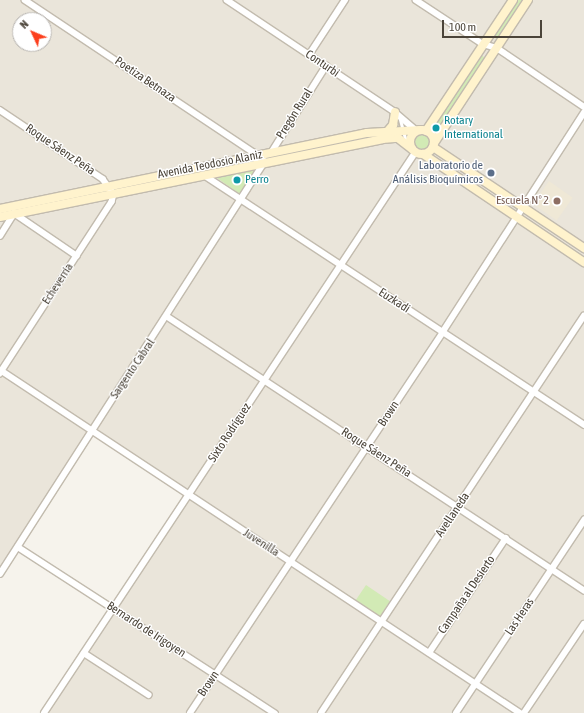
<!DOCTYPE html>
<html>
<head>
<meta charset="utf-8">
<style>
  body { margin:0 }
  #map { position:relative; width:584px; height:713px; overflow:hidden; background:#f6f3ec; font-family:"Asap Condensed",sans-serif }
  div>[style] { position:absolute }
  .residential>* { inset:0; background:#eae5da }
  .education>* { inset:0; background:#efe8d6; transform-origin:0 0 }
  .green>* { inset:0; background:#d2eab5; transform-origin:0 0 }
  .round { border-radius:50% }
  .roads { filter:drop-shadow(1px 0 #c2bbae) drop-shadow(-1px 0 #c2bbae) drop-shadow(0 1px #c2bbae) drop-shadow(0 -1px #c2bbae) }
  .lane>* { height:2.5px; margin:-1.25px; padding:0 1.25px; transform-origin:1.25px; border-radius:1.25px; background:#fff }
  .street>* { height:5.5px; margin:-2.75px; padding:0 2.75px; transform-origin:2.75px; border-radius:2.75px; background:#fff }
  .secondary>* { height:8px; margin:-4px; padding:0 4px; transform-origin:4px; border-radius:4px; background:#fff3cd }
  .secondary>.ring { margin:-4px; padding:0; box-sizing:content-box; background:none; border:8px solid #fff3cd; border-radius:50% }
  .dots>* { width:11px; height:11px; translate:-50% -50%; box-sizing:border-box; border:2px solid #fff; border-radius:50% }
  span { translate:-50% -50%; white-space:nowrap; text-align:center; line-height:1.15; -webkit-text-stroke:3px #fff; paint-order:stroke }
  .street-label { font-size:12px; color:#4b4439 }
  .culture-label { font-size:12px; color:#0d838f }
  .left { translate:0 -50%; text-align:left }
  .service-label { font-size:12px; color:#4e5e75 }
  .right { translate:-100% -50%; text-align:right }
  .education-label { font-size:12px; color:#785e54 }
  .north { position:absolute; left:12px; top:12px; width:40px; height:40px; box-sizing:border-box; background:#fff; border:1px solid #b7b4b0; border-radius:50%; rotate:314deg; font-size:11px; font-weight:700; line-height:16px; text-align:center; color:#4b4439 }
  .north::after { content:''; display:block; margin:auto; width:14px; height:18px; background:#fc3f1d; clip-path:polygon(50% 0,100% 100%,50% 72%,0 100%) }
  .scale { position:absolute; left:442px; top:20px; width:100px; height:18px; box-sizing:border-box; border:2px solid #4b4439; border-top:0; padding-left:5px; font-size:12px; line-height:14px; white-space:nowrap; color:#4b4439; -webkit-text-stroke:3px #fff; paint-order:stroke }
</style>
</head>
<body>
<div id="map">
  <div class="residential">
    <div style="clip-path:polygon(evenodd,0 0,584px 0,584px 713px,44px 713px,189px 496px,92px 431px,0 574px,0 0,20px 20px,44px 20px,44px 44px,20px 44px,20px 20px)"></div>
  </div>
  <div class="education">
    <div style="left:549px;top:181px;width:29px;height:28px;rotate:35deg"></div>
  </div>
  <div class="green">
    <div style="clip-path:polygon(516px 0,524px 0,498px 40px,492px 36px)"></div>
    <div style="left:481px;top:55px;width:7px;height:91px;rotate:34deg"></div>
    <div class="round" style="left:415px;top:135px;width:14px;height:14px"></div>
    <div style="clip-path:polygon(257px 167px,258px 171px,240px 194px,217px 178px,219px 175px)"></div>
    <div style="left:366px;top:585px;width:29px;height:19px;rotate:34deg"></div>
  </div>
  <div class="roads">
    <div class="lane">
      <div style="left:400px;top:118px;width:24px;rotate:75deg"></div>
    </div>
    <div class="street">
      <div style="left:25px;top:0;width:274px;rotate:33.7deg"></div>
      <div style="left:253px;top:152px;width:8px;rotate:67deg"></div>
      <div style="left:227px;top:0;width:202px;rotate:33.7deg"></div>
      <div style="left:395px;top:112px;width:28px;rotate:41deg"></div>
      <div style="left:416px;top:0;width:80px;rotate:33.3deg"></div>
      <div style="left:483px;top:44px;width:15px;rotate:16deg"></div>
      <div style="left:497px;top:48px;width:105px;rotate:34.1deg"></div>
      <div style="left:309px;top:55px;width:66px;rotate:-56.8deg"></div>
      <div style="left:0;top:110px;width:124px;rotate:33.8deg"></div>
      <div style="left:103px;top:179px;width:19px;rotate:54deg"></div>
      <div style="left:114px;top:194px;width:8px;rotate:104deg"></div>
      <div style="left:112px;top:202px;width:205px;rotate:123.1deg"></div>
      <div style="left:271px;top:153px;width:103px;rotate:-57.7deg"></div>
      <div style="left:204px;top:175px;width:455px;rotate:33.3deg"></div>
      <div style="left:14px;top:213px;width:76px;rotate:34.3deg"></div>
      <div style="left:0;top:236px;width:26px;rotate:-58deg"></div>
      <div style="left:168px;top:317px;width:498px;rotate:33.3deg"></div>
      <div style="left:2px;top:371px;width:621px;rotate:33.43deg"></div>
      <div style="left:18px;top:547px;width:306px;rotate:32.9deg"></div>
      <div style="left:0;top:574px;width:490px;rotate:-57.3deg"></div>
      <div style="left:84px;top:653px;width:77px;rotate:32.9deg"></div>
      <div style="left:429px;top:653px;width:138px;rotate:-56.2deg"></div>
      <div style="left:44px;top:713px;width:672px;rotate:-56.48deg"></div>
      <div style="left:190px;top:713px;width:456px;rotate:-56.4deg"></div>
      <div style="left:442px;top:333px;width:262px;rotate:-57.2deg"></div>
      <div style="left:321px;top:713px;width:476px;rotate:-56.5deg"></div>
      <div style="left:456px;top:713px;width:232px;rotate:-56.4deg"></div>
      <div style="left:524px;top:713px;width:107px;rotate:-56deg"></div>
    </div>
    <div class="secondary">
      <div class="ring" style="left:410px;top:130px;width:16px;height:16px"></div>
      <div style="left:426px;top:131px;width:157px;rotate:-56.4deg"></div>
      <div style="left:386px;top:133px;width:11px;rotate:-49deg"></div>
      <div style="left:393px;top:125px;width:13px;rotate:-81deg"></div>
      <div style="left:434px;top:143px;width:171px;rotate:-56.7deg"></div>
      <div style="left:433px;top:147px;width:182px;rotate:33.8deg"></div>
      <div style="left:423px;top:154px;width:194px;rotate:33.9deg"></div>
      <div style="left:0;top:209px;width:375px;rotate:-11.7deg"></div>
      <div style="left:367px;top:133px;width:54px;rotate:-3.2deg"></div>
      <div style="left:0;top:217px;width:390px;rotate:-11.5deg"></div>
      <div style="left:382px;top:139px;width:16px;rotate:-4deg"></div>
      <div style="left:398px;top:138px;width:18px;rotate:38deg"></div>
    </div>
  </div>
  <div class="dots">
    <div style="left:436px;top:128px;background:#0f9aa8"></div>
    <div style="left:491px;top:173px;background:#5c6f8a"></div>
    <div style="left:237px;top:180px;background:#0f9aa8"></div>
    <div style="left:557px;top:201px;background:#8d6e63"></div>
  </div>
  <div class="street-label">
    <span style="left:322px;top:64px;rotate:34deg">Conturbi</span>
    <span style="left:145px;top:80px;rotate:34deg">Poetiza Betnaza</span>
    <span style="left:295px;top:114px;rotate:-58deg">Pregón Rural</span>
    <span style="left:60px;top:150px;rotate:34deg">Roque Sáenz Peña</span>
    <span style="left:210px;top:165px;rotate:-11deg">Avenida Teodosio Alaniz</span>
    <span style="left:58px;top:284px;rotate:-57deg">Echeverría</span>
    <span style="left:394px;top:301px;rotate:33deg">Euzkadi</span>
    <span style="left:133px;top:369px;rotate:-56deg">Sargento Cabral</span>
    <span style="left:389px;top:414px;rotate:-57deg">Brown</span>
    <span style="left:230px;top:433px;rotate:-57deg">Sixto Rodríguez</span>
    <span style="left:376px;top:453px;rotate:33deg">Roque Sáenz Peña</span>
    <span style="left:453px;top:515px;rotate:-56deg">Avellaneda</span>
    <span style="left:261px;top:543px;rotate:33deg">Juvenilla</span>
    <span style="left:467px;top:595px;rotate:-56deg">Campaña al Desierto</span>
    <span style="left:520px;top:617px;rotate:-56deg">Las Heras</span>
    <span style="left:146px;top:630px;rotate:33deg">Bernardo de Irigoyen</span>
    <span style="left:209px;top:684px;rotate:-56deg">Brown</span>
  </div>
  <div class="culture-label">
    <span class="left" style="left:444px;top:128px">Rotary<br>International</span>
    <span class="left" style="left:245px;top:180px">Perro</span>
  </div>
  <div class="service-label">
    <span class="right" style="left:483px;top:173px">Laboratorio de<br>Análisis Bioquímicos</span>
  </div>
  <div class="education-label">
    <span class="right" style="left:549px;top:201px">Escuela N° 2</span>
  </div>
  <div class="north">N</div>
  <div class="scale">100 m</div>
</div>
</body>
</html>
